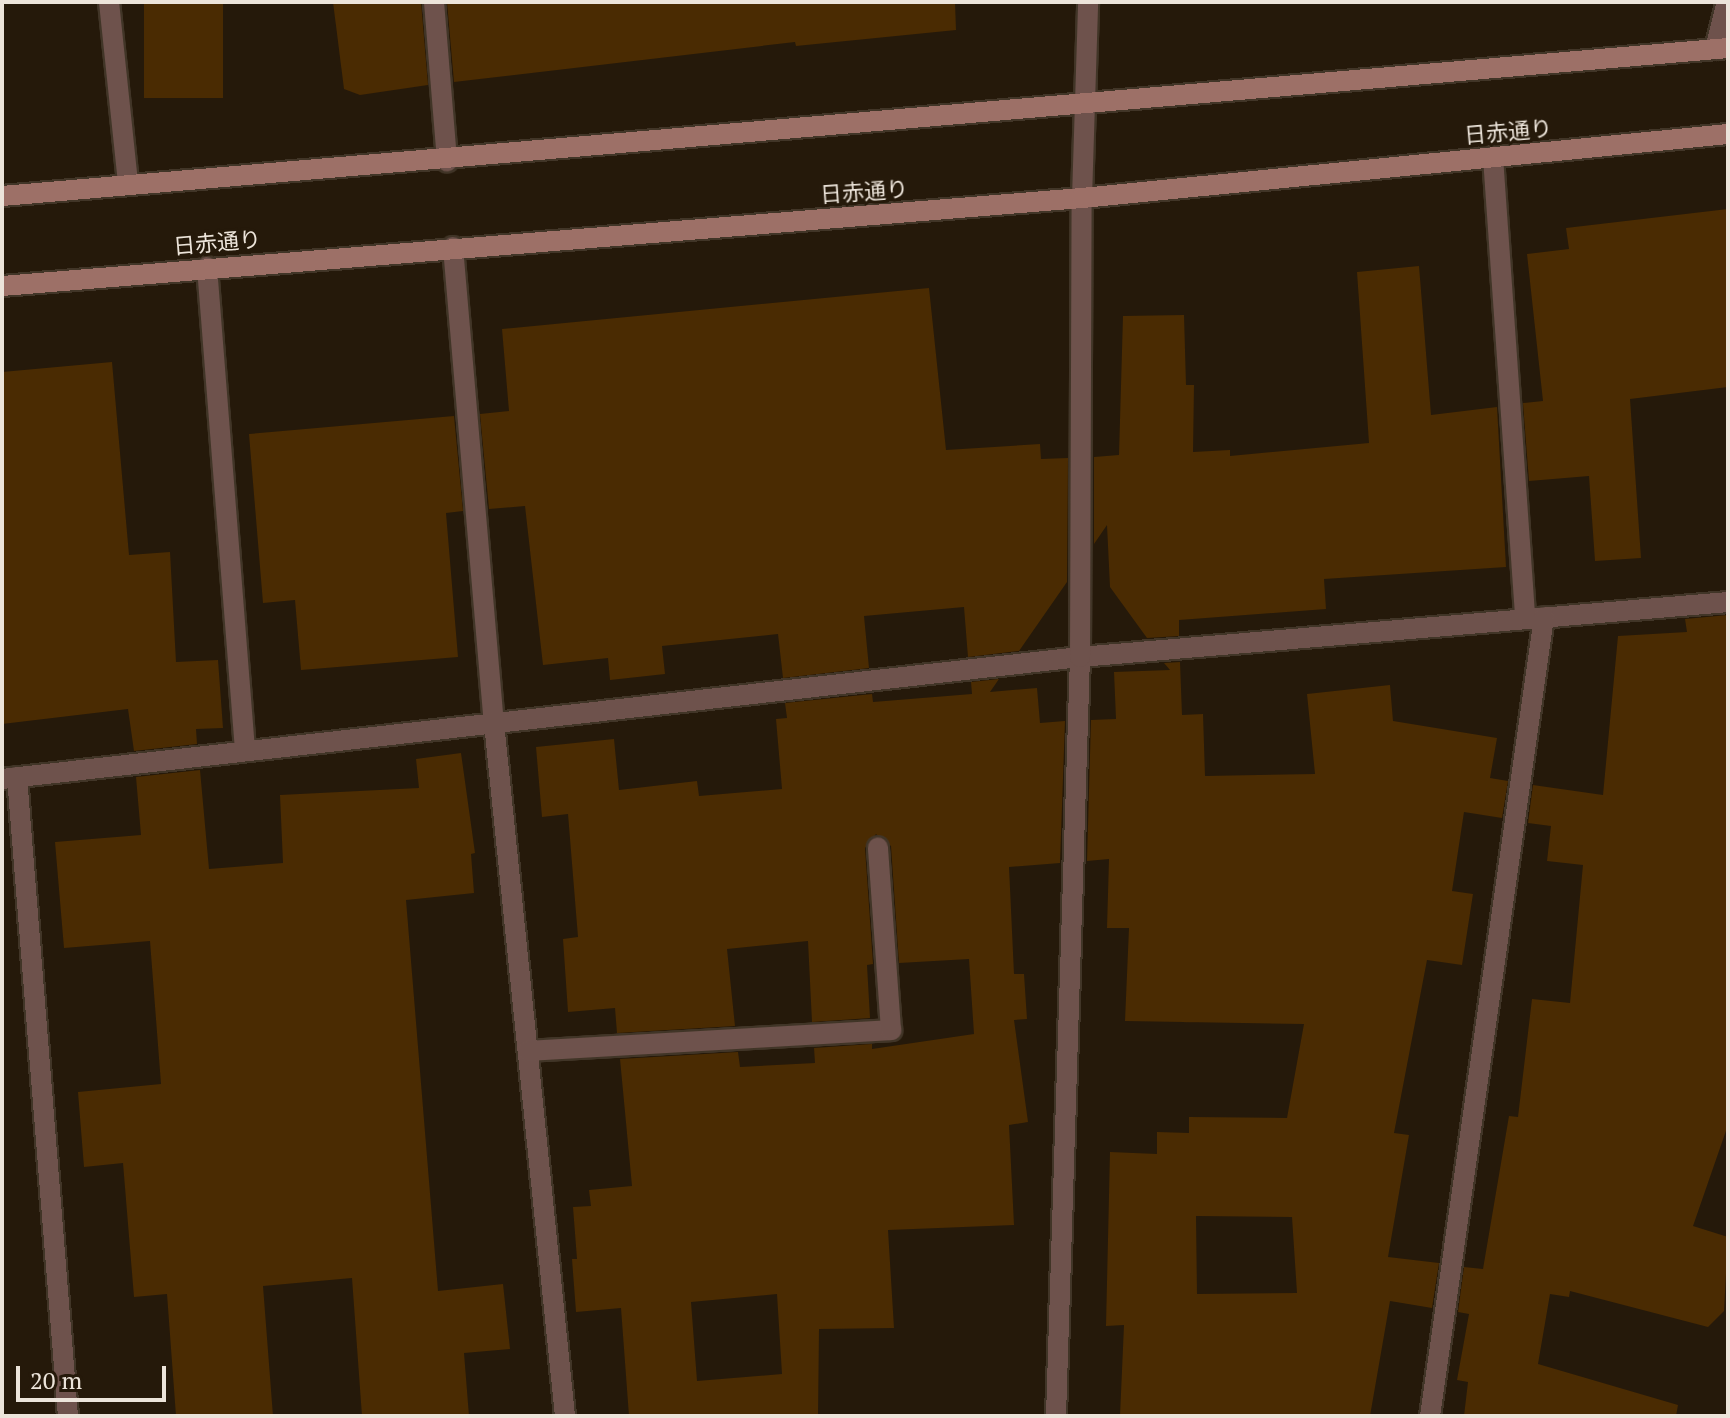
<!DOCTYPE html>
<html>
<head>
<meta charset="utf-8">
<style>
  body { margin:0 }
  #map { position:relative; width:1730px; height:1418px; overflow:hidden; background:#25190a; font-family:"PT Serif","Noto Sans JP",serif }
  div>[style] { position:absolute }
  .building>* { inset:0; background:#4a2b02; transform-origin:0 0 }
  .roads { filter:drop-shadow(2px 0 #413527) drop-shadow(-2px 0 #413527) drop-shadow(0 2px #413527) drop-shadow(0 -2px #413527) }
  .minor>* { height:20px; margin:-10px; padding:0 10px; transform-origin:10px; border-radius:10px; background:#6e524c }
  .tertiary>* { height:20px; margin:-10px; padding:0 10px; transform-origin:10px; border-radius:10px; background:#6e524c }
  .secondary>* { height:20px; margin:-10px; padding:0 10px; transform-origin:10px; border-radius:10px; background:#9d7067 }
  span { translate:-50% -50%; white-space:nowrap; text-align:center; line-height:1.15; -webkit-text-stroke:6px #25190a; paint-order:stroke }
  .street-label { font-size:22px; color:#ece4da }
  .frame { position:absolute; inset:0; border:4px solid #ece4da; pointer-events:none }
  .scale { position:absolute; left:16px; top:1366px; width:150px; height:36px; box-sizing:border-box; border:4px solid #ece4da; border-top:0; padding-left:10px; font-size:24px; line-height:28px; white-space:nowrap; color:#ece4da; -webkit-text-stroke:6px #25190a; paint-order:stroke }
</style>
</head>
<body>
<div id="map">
  <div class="building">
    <div style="left:144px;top:2px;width:79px;height:96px"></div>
    <div style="clip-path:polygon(333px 2px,421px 2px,428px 85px,360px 95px,344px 89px)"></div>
    <div style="clip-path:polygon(447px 2px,955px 2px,956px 30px,796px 46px,795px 42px,454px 82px)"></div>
    <div style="clip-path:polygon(1728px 209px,1728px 387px,1630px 399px,1641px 558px,1595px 561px,1589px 476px,1529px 481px,1523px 403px,1543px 401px,1527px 254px,1569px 249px,1566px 228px)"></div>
    <div style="clip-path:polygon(1419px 266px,1431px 415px,1497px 407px,1506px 567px,1324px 579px,1326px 609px,1179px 620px,1179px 636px,1147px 638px,1110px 587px,1107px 525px,1094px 544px,1094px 457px,1119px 455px,1123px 316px,1184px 315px,1186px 385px,1194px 385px,1193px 452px,1230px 450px,1230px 456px,1369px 443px,1357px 272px)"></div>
    <div style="clip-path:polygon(929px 288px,946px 450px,1040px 444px,1041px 459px,1068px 458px,1067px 582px,1019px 651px,968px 657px,964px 607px,864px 616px,869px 668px,783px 678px,778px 634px,662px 646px,665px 674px,610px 680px,608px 658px,543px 665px,525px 506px,489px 509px,480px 414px,509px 411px,502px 329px)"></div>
    <div style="clip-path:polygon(112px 362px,129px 555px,170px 552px,176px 662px,218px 660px,223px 728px,196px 729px,197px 744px,134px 751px,128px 709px,2px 724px,2px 372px)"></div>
    <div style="clip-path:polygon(454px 416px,463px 511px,446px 513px,458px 657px,301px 670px,295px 600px,263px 603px,249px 434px)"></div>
    <div style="clip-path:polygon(1728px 615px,1728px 1125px,1693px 1226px,1728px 1237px,1724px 1311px,1708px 1327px,1570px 1291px,1569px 1297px,1550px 1294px,1538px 1364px,1678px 1405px,1676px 1416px,1464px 1416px,1468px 1382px,1457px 1380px,1469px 1314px,1458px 1312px,1464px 1267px,1483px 1269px,1509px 1116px,1518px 1117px,1532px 999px,1570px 1003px,1583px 865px,1547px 861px,1551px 826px,1528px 823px,1533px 785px,1603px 795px,1618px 636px,1687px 632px,1685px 619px)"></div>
    <div style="clip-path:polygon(evenodd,1180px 662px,1182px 715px,1203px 714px,1205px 776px,1315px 774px,1307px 694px,1390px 685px,1393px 721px,1497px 738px,1490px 778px,1508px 781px,1502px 818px,1464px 812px,1452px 891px,1473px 894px,1462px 965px,1427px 960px,1394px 1133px,1409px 1135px,1388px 1257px,1439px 1263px,1432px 1308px,1390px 1301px,1370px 1416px,1120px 1416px,1124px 1325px,1106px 1326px,1110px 1152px,1157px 1154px,1157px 1132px,1189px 1133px,1189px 1117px,1287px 1118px,1304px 1024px,1125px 1021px,1129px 928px,1107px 928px,1109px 859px,1087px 861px,1091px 720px,1116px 719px,1114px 672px,1170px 670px,1164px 663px,1180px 662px,1196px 1216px,1292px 1217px,1297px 1293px,1197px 1294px,1196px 1216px)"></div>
    <div style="clip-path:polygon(evenodd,999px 679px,990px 692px,1037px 688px,1040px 723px,1065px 721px,1060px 863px,1009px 867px,1014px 974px,1024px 974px,1027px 1019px,1014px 1020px,1028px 1122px,1009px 1125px,1014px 1225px,888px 1230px,894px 1328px,819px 1329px,818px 1416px,629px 1416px,621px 1308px,576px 1312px,572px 1259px,577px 1259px,573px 1207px,591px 1206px,589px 1190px,632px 1186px,620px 1059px,738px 1052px,740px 1067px,815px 1063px,814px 1048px,872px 1044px,872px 1049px,974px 1034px,969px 959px,899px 963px,891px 846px,876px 834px,865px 848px,873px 964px,867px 965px,870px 1018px,812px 1022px,808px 941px,727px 949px,735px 1026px,617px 1033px,615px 1008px,568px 1012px,563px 939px,578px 937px,568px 814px,542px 817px,536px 747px,614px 739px,619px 790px,697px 781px,699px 796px,782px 789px,776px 719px,787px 718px,785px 703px,872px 694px,873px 702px,972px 694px,971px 682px,999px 679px,777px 1294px,782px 1374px,697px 1381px,691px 1302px,777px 1294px)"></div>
    <div style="clip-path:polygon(461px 753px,475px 853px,471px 854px,474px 893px,406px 900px,438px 1291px,503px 1284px,510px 1349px,464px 1353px,469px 1416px,362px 1416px,352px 1278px,263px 1286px,273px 1416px,176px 1416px,167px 1294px,134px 1297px,123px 1163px,84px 1167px,78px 1092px,161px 1084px,150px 941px,64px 948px,55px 842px,141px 835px,136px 777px,200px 770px,209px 869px,283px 863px,280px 795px,419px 788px,416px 759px)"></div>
  </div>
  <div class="roads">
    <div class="minor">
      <div style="left:109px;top:2px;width:183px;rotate:84deg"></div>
      <div style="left:434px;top:2px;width:160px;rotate:85.3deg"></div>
      <div style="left:1715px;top:49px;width:49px;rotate:-75.7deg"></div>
      <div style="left:1493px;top:157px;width:460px;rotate:86deg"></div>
      <div style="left:453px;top:247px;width:478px;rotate:85.1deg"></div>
      <div style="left:494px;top:723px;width:697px;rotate:84.15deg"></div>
      <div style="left:207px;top:267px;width:483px;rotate:85.5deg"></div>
      <div style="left:17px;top:777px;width:641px;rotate:85.44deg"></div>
      <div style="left:2px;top:779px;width:1085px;rotate:-6.46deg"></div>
      <div style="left:1080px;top:657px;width:650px;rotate:-4.85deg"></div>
      <div style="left:528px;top:1051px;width:364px;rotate:-3.3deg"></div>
      <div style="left:891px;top:1030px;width:183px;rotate:-94.1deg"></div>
      <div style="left:1056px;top:1416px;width:759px;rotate:-88.19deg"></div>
      <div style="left:1080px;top:657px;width:459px;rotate:-89.8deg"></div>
      <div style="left:1430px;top:1416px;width:807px;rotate:-81.88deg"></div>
    </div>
    <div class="tertiary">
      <div style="left:1082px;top:198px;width:196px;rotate:-88.2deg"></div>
    </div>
    <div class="secondary">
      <div style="left:2px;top:196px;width:1732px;rotate:-4.9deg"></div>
      <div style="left:2px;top:286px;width:1084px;rotate:-4.66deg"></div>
      <div style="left:1082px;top:198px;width:649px;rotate:-5.66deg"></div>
    </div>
  </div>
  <div class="street-label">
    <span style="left:1508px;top:131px;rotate:-5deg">日赤通り</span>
    <span style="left:864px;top:191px;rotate:-4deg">日赤通り</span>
    <span style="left:217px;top:242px;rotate:-5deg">日赤通り</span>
  </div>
  <div class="frame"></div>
  <div class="scale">20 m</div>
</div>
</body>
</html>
